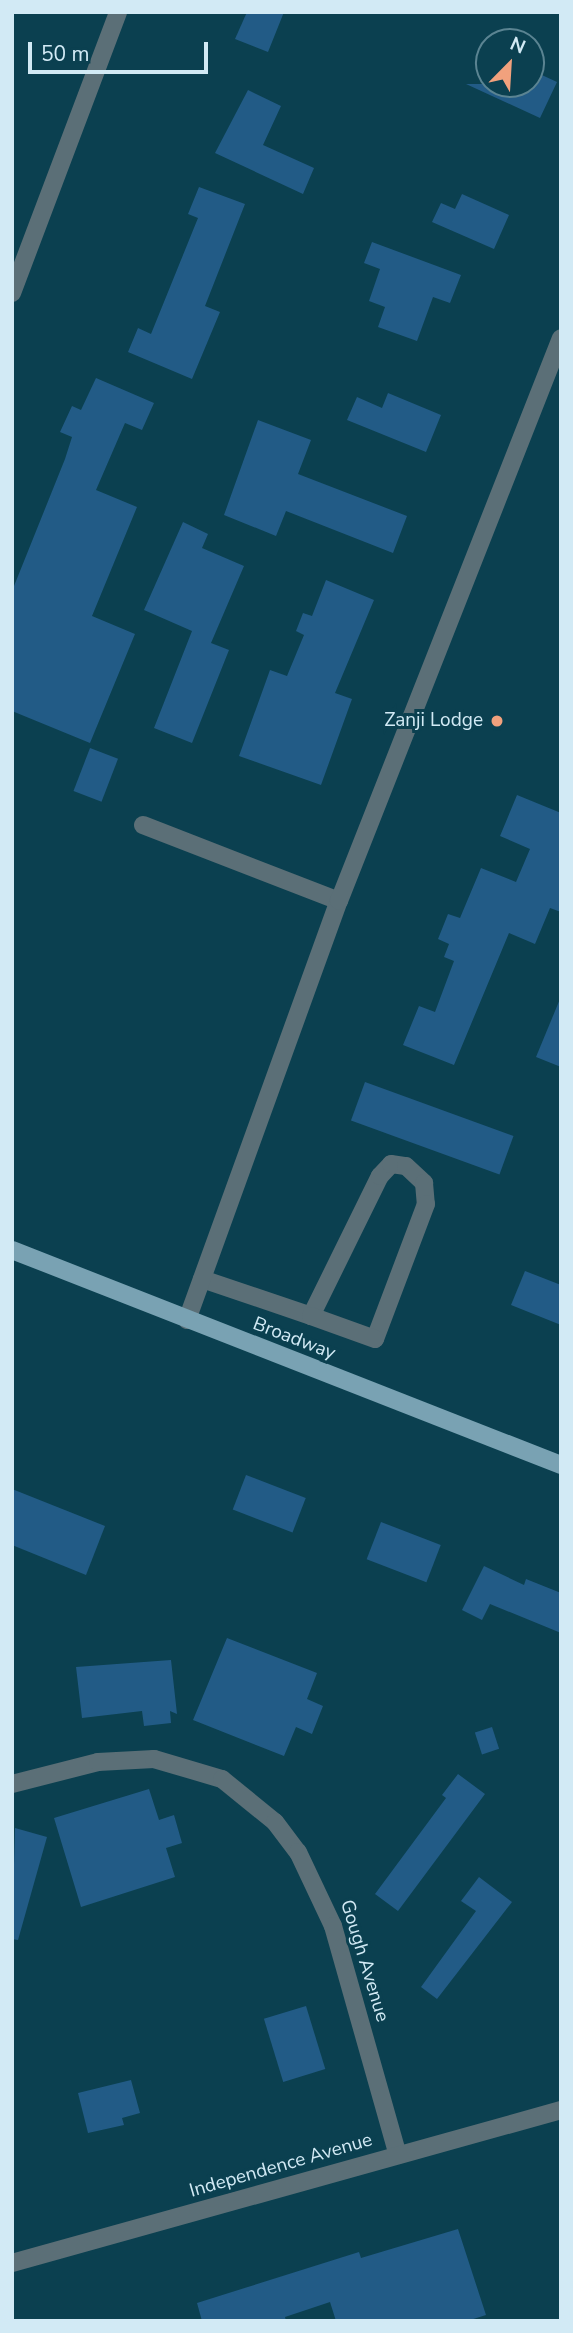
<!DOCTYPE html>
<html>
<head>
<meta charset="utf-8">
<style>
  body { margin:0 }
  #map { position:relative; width:573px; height:2333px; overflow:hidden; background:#0b4050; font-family:"Nunito Sans",sans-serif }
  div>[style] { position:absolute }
  .building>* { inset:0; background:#225b86; transform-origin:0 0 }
  .minor>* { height:18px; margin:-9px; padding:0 9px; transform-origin:9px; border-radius:9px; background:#5b6f77 }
  .major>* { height:18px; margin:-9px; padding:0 9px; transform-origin:9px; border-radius:9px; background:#79a2b3 }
  .dots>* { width:19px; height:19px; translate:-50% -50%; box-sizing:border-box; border:4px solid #0b4050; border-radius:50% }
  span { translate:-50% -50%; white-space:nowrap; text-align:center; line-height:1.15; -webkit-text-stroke:6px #0b4050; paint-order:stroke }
  .poi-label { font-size:19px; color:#d2eaf5 }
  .right { translate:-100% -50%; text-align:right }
  .street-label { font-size:19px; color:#d2eaf5 }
  .frame { position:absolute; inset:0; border:14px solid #d2eaf5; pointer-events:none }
  .north { position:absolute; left:475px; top:28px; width:70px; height:70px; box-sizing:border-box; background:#0b4050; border:2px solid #5b8492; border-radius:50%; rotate:24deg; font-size:19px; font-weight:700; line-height:28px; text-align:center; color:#d2eaf5 }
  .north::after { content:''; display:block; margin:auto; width:24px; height:32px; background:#f1a17d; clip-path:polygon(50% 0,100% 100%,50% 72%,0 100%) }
  .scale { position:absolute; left:28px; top:42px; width:180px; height:32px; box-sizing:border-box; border:4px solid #d2eaf5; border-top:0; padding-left:9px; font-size:21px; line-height:24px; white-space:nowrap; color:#d2eaf5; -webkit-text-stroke:5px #0b4050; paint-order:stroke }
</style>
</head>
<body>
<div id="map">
  <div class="building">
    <div style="clip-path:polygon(247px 12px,284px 12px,268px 52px,235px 39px)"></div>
    <div style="clip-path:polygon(531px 70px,557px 82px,540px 118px,466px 84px,531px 84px)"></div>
    <div style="clip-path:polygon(248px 90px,281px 106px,263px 145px,314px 168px,303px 194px,215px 153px)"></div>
    <div style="clip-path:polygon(199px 187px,245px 204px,205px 306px,220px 312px,192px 379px,128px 352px,138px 328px,151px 334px,198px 218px,188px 214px)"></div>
    <div style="clip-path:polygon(462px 194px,509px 215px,494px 249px,432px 222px,441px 203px,455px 209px)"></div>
    <div style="clip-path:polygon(372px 242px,461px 275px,450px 303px,433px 297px,417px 341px,378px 327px,385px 307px,369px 301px,380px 269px,364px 263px)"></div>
    <div style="clip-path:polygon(96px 378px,154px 403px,142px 430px,125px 423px,96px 490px,137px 507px,92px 616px,135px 634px,90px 743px,12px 711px,12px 591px,65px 459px,72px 437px,60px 432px,72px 406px,81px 410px)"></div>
    <div style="clip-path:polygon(388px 393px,441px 415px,426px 452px,347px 420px,357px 397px,382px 408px)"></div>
    <div style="clip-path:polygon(258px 420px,311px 440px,298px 474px,407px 516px,393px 553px,286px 511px,276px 536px,224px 515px)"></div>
    <div style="clip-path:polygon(183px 522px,208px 534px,202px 548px,244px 566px,211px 643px,229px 650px,192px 743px,154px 728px,192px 631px,144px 610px)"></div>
    <div style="clip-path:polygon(326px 580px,374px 600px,335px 693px,352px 699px,321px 785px,239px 756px,270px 670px,287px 676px,304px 635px,296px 631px,303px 613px,312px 616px)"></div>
    <div style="left:90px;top:748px;width:30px;height:46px;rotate:21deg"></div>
    <div style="clip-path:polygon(517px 795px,561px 813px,561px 912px,550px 908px,535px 944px,509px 933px,454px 1065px,403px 1045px,419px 1006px,435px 1012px,454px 961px,444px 957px,449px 944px,438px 939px,448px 914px,460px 918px,481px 868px,516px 882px,530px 849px,500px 836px)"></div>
    <div style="clip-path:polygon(560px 999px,561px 999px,561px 1067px,536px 1057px)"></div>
    <div style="left:365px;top:1082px;width:158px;height:41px;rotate:20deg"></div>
    <div style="clip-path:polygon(525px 1271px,561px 1285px,561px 1325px,511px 1305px)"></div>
    <div style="left:246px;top:1475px;width:64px;height:37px;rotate:21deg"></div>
    <div style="clip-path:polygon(12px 1489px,105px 1526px,86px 1575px,12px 1545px)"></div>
    <div style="left:381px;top:1522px;width:64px;height:40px;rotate:21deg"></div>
    <div style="clip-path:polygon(484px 1566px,524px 1585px,526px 1579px,561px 1593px,561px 1633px,490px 1604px,482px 1620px,462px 1610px)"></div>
    <div style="clip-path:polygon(227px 1638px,317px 1673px,307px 1699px,323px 1706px,312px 1734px,296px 1727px,284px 1756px,193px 1720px)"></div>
    <div style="clip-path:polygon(171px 1660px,177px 1714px,170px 1711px,171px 1723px,144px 1726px,142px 1711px,82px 1718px,76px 1667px)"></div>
    <div style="left:492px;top:1727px;width:23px;height:18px;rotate:72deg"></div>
    <div style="clip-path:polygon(458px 1774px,485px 1794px,398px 1911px,375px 1894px,446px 1798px,442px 1795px)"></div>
    <div style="clip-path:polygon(149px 1789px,159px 1820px,174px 1815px,182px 1843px,166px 1848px,175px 1877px,81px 1907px,54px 1818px)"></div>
    <div style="clip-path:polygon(15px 1828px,47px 1837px,18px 1940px,12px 1939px)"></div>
    <div style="clip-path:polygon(479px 1877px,512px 1902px,437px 1999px,421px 1987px,476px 1911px,461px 1901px)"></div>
    <div style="left:306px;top:2006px;width:66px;height:44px;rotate:73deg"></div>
    <div style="clip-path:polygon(131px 2080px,140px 2113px,122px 2118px,124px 2125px,88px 2133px,78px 2093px)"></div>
    <div style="clip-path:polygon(458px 2229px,486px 2315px,467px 2321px,336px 2321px,330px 2302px,285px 2317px,286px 2321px,202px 2321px,197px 2303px,359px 2252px,361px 2258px)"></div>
  </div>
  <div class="minor">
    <div style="left:12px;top:293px;width:300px;rotate:-69.3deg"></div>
    <div style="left:143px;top:825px;width:210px;rotate:21.2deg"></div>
    <div style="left:202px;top:1279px;width:115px;rotate:18.7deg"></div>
    <div style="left:311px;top:1316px;width:156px;rotate:-63.8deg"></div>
    <div style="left:380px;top:1176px;width:16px;rotate:-47deg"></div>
    <div style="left:391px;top:1164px;width:15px;rotate:8deg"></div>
    <div style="left:406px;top:1166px;width:25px;rotate:43deg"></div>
    <div style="left:424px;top:1183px;width:21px;rotate:85deg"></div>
    <div style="left:426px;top:1204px;width:144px;rotate:110.7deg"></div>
    <div style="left:375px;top:1339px;width:68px;rotate:-160.2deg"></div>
    <div style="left:187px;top:1320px;width:446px;rotate:-70.1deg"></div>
    <div style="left:339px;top:901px;width:605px;rotate:-68.48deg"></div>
    <div style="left:12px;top:1784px;width:89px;rotate:-14.3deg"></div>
    <div style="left:98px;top:1762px;width:56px;rotate:-3.1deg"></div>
    <div style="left:154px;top:1759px;width:71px;rotate:16.4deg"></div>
    <div style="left:222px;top:1779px;width:68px;rotate:39.1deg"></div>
    <div style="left:275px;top:1822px;width:38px;rotate:53deg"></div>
    <div style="left:298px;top:1852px;width:82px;rotate:64.7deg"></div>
    <div style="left:333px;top:1926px;width:238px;rotate:74.2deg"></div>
    <div style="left:12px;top:2263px;width:570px;rotate:-15.57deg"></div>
  </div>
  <div class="major">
    <div style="left:12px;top:1250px;width:590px;rotate:21.39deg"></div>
  </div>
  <div class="dots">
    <div style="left:497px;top:721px;background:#f1a17d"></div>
  </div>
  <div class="poi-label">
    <span class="right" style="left:483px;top:721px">Zanji Lodge</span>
  </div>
  <div class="street-label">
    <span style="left:294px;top:1339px;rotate:21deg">Broadway</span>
    <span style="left:364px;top:1961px;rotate:73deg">Gough Avenue</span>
    <span style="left:281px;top:2166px;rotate:-16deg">Independence Avenue</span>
  </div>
  <div class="frame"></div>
  <div class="north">N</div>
  <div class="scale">50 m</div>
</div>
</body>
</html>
